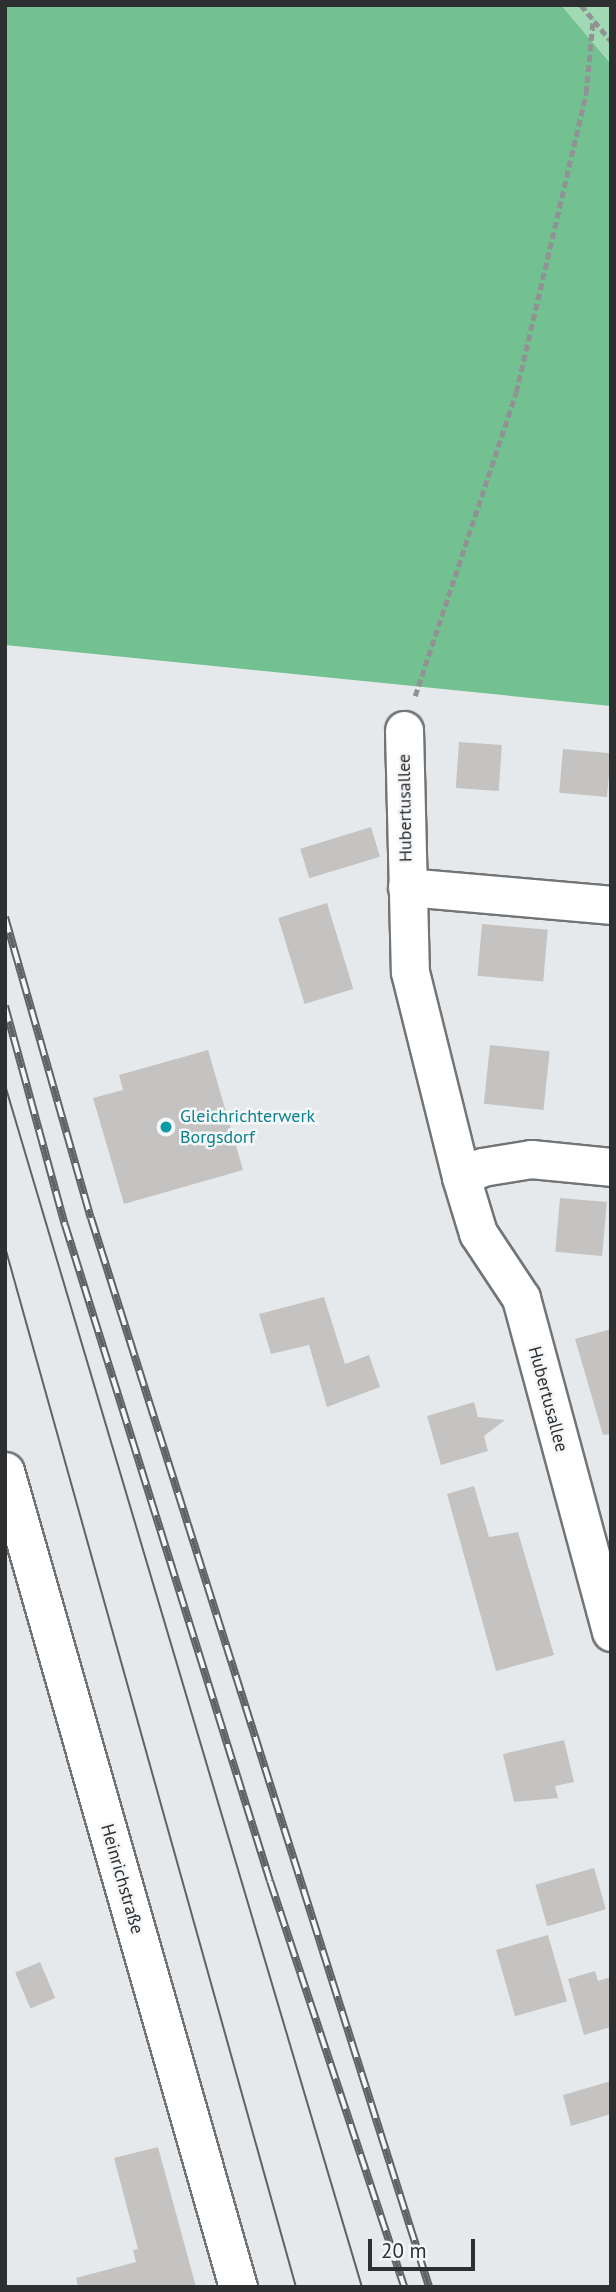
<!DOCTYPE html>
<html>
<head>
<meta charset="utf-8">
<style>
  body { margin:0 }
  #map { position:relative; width:616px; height:2292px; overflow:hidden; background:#e6e9eb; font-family:"PT Sans",sans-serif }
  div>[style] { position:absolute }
  .green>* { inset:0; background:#a1d9b5 }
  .forest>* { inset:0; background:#73c191 }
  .building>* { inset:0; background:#c5c3c1; transform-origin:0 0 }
  .path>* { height:4.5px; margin-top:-2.25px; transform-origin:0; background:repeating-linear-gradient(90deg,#909294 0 7px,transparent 0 10.5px) }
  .roads { filter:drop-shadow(2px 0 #727476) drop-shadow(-2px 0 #727476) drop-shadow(0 2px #727476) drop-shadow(0 -2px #727476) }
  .minor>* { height:37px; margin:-18.5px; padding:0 18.5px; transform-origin:18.5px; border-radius:18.5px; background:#fff }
  .tram>* { height:2px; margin:-1px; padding:0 1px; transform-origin:1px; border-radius:1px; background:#606263 }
  .rail>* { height:8px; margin-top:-4px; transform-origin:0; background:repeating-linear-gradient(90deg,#f4f6f8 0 16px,#606263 0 32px); box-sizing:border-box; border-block:2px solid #606263 }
  .dots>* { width:19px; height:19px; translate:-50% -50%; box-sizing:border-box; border:4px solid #f4f6f8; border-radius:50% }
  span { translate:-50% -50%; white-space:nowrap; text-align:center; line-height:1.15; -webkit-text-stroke:5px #f4f6f8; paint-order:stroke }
  .street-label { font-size:18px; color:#2e2f30 }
  .culture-label { font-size:18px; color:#0d838f }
  .left { translate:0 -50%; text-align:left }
  .frame { position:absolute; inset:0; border:7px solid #2e2f30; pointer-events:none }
  .scale { position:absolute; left:368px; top:2239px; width:107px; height:32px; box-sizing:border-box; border:4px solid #2e2f30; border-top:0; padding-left:9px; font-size:21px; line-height:24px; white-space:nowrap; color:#2e2f30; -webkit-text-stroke:5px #f4f6f8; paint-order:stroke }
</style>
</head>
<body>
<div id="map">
  <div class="green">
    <div style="clip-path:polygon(561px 5px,611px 5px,611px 64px)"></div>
  </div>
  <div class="forest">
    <div style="clip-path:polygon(5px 5px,561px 5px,611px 64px,611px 706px,5px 645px)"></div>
  </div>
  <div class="building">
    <div style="left:459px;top:742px;width:43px;height:46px;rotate:4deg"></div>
    <div style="left:563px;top:749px;width:48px;height:44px;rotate:5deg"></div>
    <div style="left:371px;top:827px;width:31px;height:74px;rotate:73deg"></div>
    <div style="left:327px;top:903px;width:90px;height:51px;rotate:73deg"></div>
    <div style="left:482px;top:924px;width:66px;height:52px;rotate:5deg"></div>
    <div style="left:490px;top:1045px;width:60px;height:59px;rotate:6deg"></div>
    <div style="clip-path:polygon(208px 1050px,243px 1170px,124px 1204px,93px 1098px,123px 1090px,119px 1075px)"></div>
    <div style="left:560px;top:1198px;width:47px;height:54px;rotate:5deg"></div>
    <div style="clip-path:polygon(324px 1297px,345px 1364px,369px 1355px,380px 1387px,327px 1407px,309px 1345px,271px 1354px,259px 1314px)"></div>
    <div style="clip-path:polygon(611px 1329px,611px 1434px,603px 1435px,575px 1339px)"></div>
    <div style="clip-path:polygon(474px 1402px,478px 1417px,505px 1420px,484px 1436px,488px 1451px,441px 1465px,427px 1416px)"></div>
    <div style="clip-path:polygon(474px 1486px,489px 1537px,518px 1532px,554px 1655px,496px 1671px,447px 1494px)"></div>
    <div style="clip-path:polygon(564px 1740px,574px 1782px,555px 1786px,558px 1798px,514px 1802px,503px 1754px)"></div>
    <div style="left:594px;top:1868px;width:43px;height:61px;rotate:74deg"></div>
    <div style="left:548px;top:1935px;width:69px;height:54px;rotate:74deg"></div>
    <div style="left:40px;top:1962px;width:39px;height:27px;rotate:67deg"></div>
    <div style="clip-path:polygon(595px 1971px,598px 1981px,611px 1977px,611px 2027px,584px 2035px,568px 1979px)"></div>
    <div style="clip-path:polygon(611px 2081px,611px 2114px,571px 2126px,563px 2095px)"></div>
    <div style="clip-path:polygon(158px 2147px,196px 2287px,78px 2287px,76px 2278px,136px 2262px,133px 2250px,138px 2249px,114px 2158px)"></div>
  </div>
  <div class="path">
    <div style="left:581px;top:5px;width:47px;rotate:50.2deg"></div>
    <div style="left:415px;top:696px;width:320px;rotate:-71.6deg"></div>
    <div style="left:516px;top:392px;width:307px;rotate:-76.8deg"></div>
    <div style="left:586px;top:93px;width:74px;rotate:-84.6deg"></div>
  </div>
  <div class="roads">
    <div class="minor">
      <div style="left:404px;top:730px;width:242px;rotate:88.6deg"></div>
      <div style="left:410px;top:972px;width:211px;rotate:76deg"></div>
      <div style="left:461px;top:1177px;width:59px;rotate:73.1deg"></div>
      <div style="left:478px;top:1233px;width:78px;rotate:56.5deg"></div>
      <div style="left:521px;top:1298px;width:346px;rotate:74.9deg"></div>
      <div style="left:407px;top:887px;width:205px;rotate:5deg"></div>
      <div style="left:461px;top:1177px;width:23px;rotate:-25deg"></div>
      <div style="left:482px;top:1167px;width:50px;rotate:-9.3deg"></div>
      <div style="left:531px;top:1159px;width:80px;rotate:5.7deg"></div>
      <div style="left:5px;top:1471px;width:849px;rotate:74.06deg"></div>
    </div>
  </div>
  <div class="tram">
    <div style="left:5px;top:1085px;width:1254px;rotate:73.46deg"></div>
    <div style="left:5px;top:1247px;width:1080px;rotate:74.37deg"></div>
  </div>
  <div class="rail">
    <div style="left:5px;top:917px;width:313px;rotate:74.1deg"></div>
    <div style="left:91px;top:1218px;width:1121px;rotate:72.45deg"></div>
    <div style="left:5px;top:1006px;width:227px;rotate:74.7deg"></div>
    <div style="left:65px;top:1225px;width:687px;rotate:72.65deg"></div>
    <div style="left:270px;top:1881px;width:428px;rotate:71.7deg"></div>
  </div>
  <div class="dots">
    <div style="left:166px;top:1127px;background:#0f9aa8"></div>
  </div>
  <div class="street-label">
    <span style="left:405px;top:808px;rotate:-91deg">Hubertusallee</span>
    <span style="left:548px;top:1399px;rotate:75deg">Hubertusallee</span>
    <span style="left:122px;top:1879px;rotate:74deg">Heinrichstraße</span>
  </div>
  <div class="culture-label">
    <span class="left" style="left:180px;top:1127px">Gleichrichterwerk<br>Borgsdorf</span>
  </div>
  <div class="frame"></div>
  <div class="scale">20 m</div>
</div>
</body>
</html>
